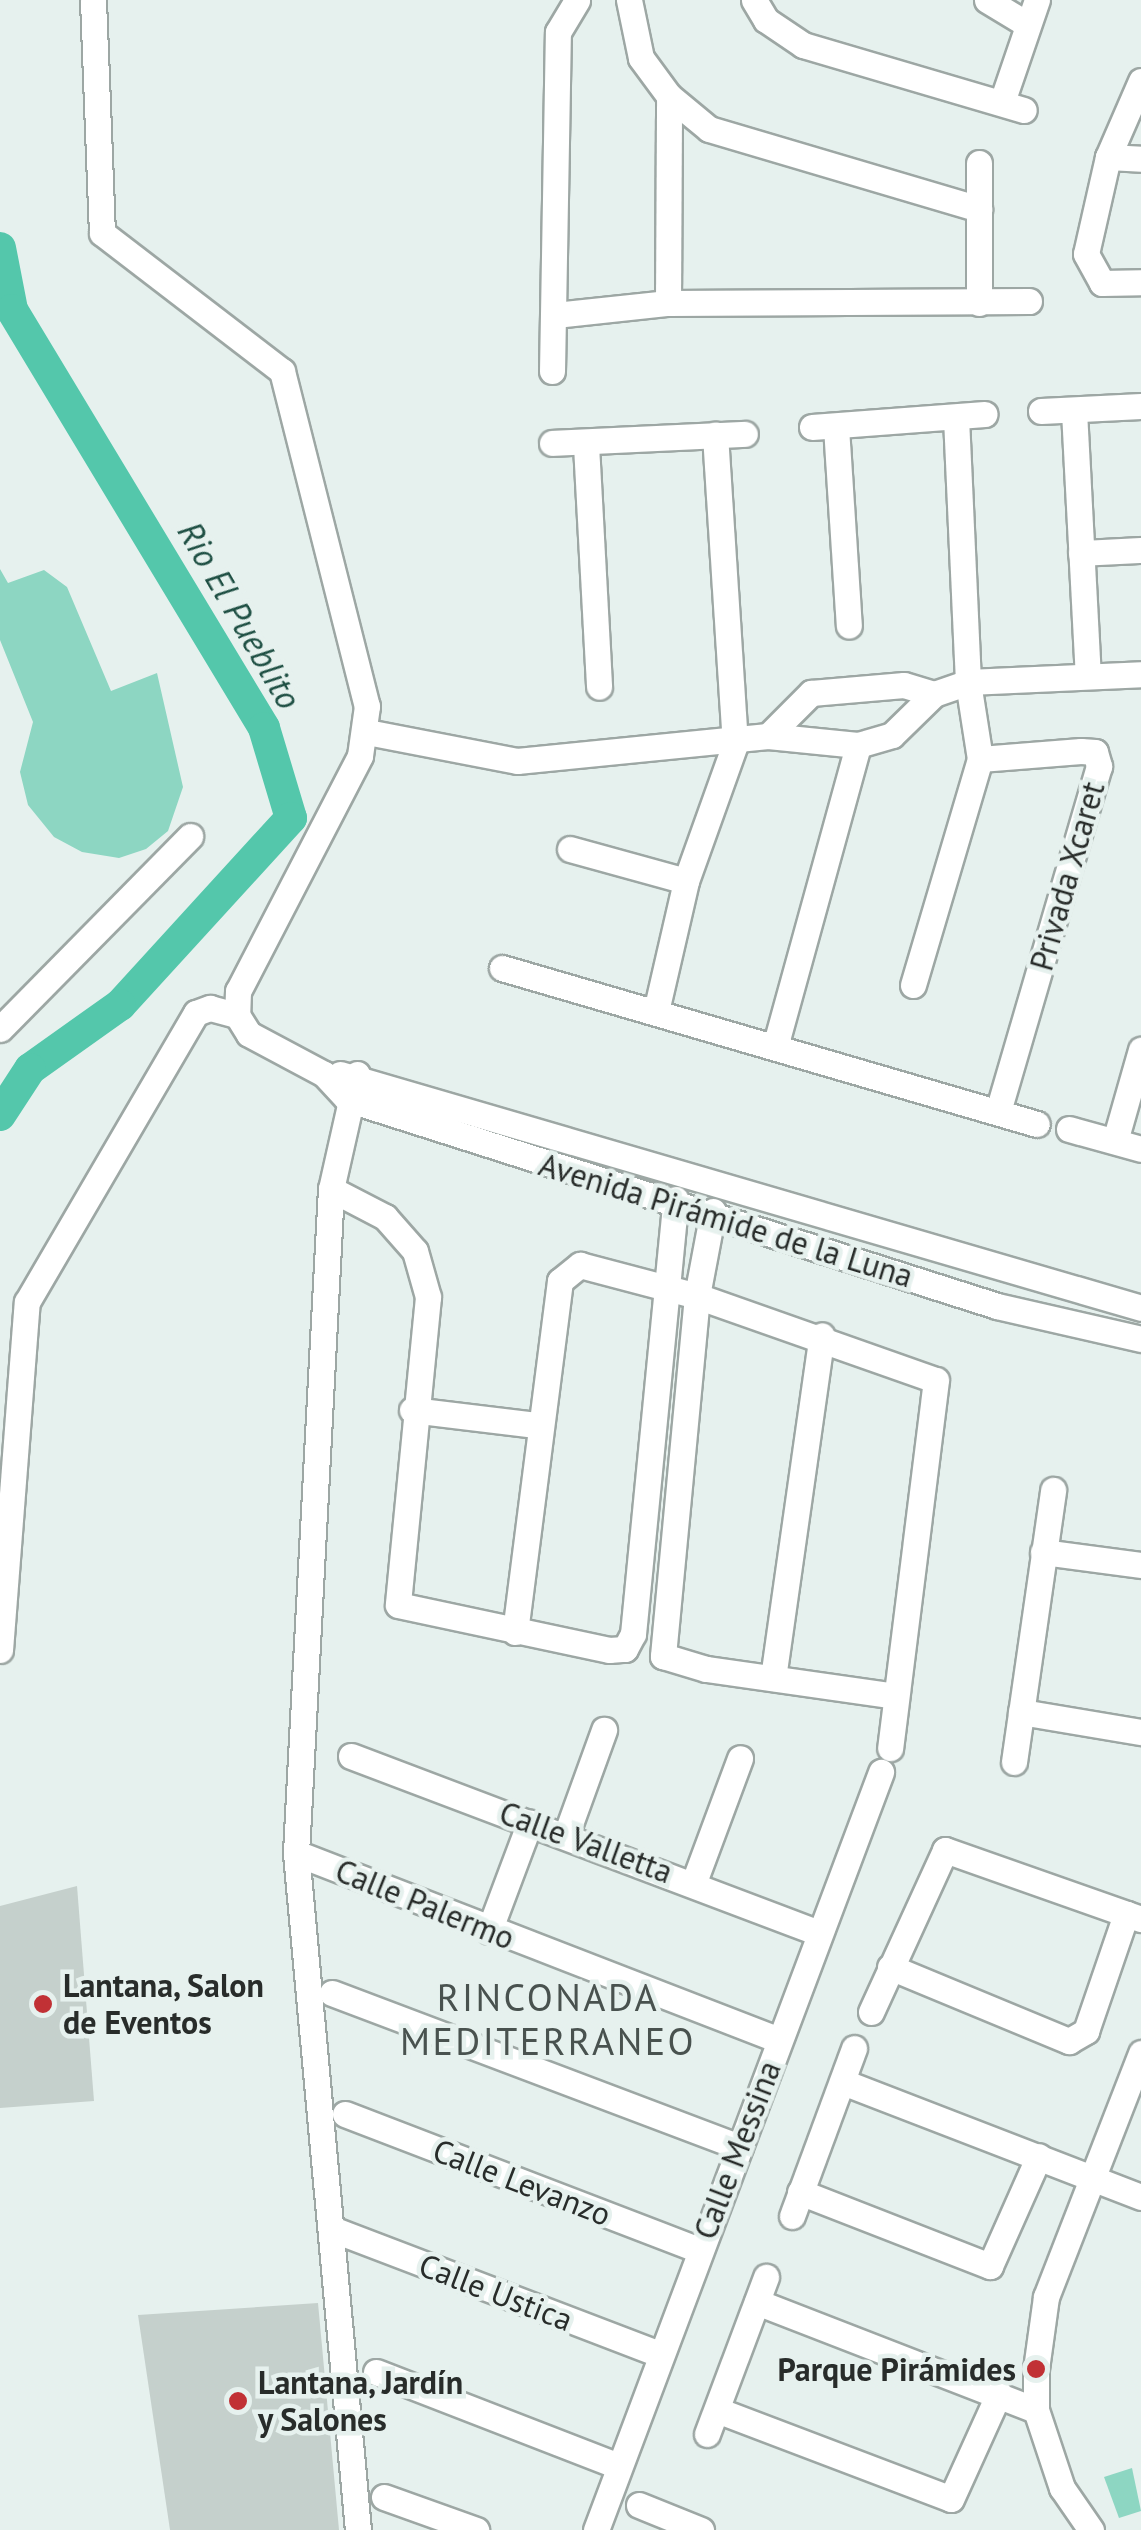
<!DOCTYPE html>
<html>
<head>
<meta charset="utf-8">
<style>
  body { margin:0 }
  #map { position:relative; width:1141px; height:2530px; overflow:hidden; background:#e6f1ee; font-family:"PT Sans",sans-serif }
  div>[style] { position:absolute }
  .green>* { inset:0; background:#8dd6c2 }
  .river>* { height:32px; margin:-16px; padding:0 16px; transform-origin:16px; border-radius:16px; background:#54c7ab }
  .building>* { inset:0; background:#c5d0cc }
  .roads { filter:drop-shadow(2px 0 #9da7a4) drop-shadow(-2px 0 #9da7a4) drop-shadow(0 2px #9da7a4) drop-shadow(0 -2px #9da7a4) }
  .minor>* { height:25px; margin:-12.5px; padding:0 12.5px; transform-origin:12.5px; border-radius:12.5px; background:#fff }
  .dots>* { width:28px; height:28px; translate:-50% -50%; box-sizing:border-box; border:5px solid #e6f1ee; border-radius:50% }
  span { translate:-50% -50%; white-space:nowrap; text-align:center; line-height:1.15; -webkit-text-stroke:9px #e6f1ee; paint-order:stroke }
  .street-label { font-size:32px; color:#282c2a }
  .poi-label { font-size:32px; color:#282c2a; font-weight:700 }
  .left { translate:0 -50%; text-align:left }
  .right { translate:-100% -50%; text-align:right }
  .water-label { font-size:35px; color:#1e4f43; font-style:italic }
  .quarter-label { font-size:38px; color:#49524f; letter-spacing:2.5px }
</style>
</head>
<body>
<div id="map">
  <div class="green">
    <div style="clip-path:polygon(0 569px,8px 583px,44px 570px,67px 587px,111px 691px,157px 673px,183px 787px,168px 831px,146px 849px,119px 858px,82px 852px,54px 837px,28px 805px,20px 772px,33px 722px,0 640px)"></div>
    <div style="clip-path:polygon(1132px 2468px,1141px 2511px,1119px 2518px,1104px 2477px)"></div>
  </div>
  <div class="river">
    <div style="left:0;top:248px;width:63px;rotate:79deg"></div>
    <div style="left:12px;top:310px;width:488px;rotate:58.9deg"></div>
    <div style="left:264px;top:728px;width:94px;rotate:73.3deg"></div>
    <div style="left:291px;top:818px;width:253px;rotate:132.4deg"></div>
    <div style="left:120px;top:1005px;width:110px;rotate:144.6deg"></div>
    <div style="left:30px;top:1069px;width:55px;rotate:123.1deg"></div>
  </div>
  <div class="building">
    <div style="clip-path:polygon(77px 1886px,94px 2101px,0 2108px,0 1906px)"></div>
    <div style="clip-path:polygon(318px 2303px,339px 2530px,170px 2530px,138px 2315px)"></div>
  </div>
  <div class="roads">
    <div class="minor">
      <div style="left:93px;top:0;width:233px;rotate:87.8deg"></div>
      <div style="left:102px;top:233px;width:227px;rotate:37.5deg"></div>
      <div style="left:282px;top:371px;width:346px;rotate:75.8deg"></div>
      <div style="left:367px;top:706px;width:50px;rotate:98deg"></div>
      <div style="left:360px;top:756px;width:265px;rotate:117.4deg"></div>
      <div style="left:238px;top:991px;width:24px;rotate:92deg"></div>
      <div style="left:237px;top:1015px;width:22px;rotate:58deg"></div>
      <div style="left:249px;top:1034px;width:85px;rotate:28.1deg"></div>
      <div style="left:324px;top:1074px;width:34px;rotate:47deg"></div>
      <div style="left:347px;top:1099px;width:682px;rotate:17.66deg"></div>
      <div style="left:997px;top:1306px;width:148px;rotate:12.9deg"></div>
      <div style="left:629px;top:0;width:59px;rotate:78.3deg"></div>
      <div style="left:641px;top:58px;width:47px;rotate:53.6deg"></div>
      <div style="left:669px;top:96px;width:52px;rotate:39.5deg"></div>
      <div style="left:709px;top:129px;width:282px;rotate:16.5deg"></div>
      <div style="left:754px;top:0;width:23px;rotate:59deg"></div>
      <div style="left:766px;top:20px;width:45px;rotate:34deg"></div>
      <div style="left:803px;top:45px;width:230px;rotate:16.4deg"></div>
      <div style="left:987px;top:0;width:44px;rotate:31.2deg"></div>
      <div style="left:1141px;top:81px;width:83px;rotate:113.5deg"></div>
      <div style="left:1108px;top:157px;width:99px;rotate:102.8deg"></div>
      <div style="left:1086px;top:254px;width:33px;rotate:61deg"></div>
      <div style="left:1102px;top:283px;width:39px;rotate:-1deg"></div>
      <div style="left:1002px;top:102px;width:108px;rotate:-71.1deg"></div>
      <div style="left:1108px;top:157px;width:33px;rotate:3deg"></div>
      <div style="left:979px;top:163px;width:140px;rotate:90deg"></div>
      <div style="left:668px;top:303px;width:207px;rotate:-89.7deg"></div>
      <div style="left:555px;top:315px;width:114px;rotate:-6.1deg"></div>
      <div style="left:668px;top:303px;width:361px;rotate:-0.3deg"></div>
      <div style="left:552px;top:371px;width:339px;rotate:-89deg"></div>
      <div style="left:558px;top:32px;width:37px;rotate:-59deg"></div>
      <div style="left:1041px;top:411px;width:100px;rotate:-2.9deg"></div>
      <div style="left:1074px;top:411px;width:265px;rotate:87deg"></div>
      <div style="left:812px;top:427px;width:173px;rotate:-4.3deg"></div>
      <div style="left:836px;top:427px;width:199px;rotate:86.3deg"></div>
      <div style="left:552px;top:443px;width:193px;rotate:-2.7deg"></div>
      <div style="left:586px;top:445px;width:242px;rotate:86.9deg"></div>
      <div style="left:1081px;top:553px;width:60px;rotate:-2.9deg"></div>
      <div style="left:367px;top:732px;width:153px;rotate:10.9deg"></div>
      <div style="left:517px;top:761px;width:252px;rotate:-5.7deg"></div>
      <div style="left:768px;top:736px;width:90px;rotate:5.7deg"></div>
      <div style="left:858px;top:745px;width:35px;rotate:-16deg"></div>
      <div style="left:892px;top:735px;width:59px;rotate:-44.3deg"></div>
      <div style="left:934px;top:694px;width:36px;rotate:-19deg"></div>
      <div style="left:968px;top:682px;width:173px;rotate:-2.6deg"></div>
      <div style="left:768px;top:736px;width:61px;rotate:-45deg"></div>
      <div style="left:811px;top:693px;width:93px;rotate:-4.9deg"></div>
      <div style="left:904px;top:685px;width:31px;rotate:17deg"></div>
      <div style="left:980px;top:759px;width:101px;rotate:-4.5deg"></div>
      <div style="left:1081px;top:751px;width:14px;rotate:4deg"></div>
      <div style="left:1095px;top:752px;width:15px;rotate:74deg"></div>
      <div style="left:1099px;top:766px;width:357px;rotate:106.3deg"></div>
      <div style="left:570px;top:849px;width:120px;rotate:15.4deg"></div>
      <div style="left:502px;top:968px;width:557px;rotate:16.26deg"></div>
      <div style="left:913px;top:985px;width:236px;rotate:-73.5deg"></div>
      <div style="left:980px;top:759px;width:78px;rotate:-98.9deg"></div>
      <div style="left:968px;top:682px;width:264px;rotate:-92.6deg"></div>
      <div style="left:657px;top:1007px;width:129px;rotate:-77deg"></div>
      <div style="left:686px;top:881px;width:145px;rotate:-70.3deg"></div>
      <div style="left:735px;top:744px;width:310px;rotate:-93.7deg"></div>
      <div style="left:0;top:1029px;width:271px;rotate:-45.4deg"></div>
      <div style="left:775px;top:1047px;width:313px;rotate:-74.6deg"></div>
      <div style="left:340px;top:1074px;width:834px;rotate:16.28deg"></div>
      <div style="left:357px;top:1074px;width:118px;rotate:102.7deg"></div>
      <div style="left:331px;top:1189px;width:665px;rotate:93.02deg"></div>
      <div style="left:296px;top:1853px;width:680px;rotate:84.77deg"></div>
      <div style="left:1069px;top:1129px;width:75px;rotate:15.5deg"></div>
      <div style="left:1115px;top:1141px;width:95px;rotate:-74.1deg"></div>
      <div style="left:331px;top:1189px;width:61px;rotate:27.4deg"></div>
      <div style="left:385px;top:1217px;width:45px;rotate:48.6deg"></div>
      <div style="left:415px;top:1251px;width:48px;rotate:74.2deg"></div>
      <div style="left:428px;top:1297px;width:309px;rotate:95.6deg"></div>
      <div style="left:398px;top:1605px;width:216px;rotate:12deg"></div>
      <div style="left:609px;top:1650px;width:16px;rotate:-4deg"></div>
      <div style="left:625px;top:1649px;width:17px;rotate:-62deg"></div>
      <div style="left:633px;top:1634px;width:437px;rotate:-84.4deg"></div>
      <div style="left:713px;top:1211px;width:86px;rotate:100.7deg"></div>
      <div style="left:697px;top:1296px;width:362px;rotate:95.4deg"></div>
      <div style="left:663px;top:1656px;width:45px;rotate:16.8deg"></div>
      <div style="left:706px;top:1669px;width:191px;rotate:8.1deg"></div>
      <div style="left:412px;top:1410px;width:125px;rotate:6.9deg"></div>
      <div style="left:1043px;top:1552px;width:99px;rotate:7.6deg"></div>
      <div style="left:515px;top:1632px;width:354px;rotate:-82.7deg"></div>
      <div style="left:560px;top:1281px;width:26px;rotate:-39deg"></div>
      <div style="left:580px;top:1265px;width:121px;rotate:14.8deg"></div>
      <div style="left:697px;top:1296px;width:253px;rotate:19.4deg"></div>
      <div style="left:936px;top:1380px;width:371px;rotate:97.1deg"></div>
      <div style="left:0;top:1650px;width:349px;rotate:-85.6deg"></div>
      <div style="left:27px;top:1302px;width:335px;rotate:-59.7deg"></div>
      <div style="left:196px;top:1013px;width:15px;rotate:-20deg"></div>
      <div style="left:210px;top:1008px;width:28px;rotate:15deg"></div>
      <div style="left:773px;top:1678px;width:346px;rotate:-81.9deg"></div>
      <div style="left:1021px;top:1712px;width:122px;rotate:9.5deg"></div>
      <div style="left:351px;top:1756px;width:500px;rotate:20.72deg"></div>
      <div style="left:1014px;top:1762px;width:275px;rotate:-81.8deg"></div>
      <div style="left:566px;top:1835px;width:112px;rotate:-70.1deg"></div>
      <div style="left:296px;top:1853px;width:518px;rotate:21.16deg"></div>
      <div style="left:694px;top:1882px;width:132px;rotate:-69.6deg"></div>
      <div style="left:489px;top:1931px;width:116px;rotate:-69.4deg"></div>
      <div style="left:890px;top:1967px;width:194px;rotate:22.5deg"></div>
      <div style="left:1069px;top:2041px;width:20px;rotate:-30deg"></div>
      <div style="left:1086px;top:2031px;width:124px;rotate:-71.1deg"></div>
      <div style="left:332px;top:1993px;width:436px;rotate:20.7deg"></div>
      <div style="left:871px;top:2012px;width:178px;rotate:-65.4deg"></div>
      <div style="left:945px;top:1850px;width:208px;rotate:19.4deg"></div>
      <div style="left:843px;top:2082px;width:319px;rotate:21.1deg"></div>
      <div style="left:345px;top:2114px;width:379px;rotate:21deg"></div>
      <div style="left:800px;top:2192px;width:204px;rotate:21.3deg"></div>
      <div style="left:990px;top:2266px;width:120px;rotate:-66deg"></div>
      <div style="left:792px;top:2216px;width:179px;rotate:-69.7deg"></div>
      <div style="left:332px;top:2229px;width:351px;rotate:20.9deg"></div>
      <div style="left:757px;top:2302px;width:299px;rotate:21.2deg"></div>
      <div style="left:376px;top:2372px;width:260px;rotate:21.2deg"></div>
      <div style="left:717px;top:2410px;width:250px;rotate:20.8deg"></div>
      <div style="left:951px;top:2499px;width:116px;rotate:-65.6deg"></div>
      <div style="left:707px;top:2434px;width:168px;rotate:-69.4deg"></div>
      <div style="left:384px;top:2497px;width:98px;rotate:19.7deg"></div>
      <div style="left:639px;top:2505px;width:67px;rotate:22deg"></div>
      <div style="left:596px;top:2530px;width:810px;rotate:-69.39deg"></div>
      <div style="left:1091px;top:2530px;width:51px;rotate:-124.6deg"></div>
      <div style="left:1062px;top:2488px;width:82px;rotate:-108.4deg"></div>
      <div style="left:1036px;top:2410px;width:41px;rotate:-90deg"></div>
      <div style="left:1036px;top:2369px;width:73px;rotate:-82.1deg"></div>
      <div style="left:1046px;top:2297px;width:262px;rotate:-68.7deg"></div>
    </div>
  </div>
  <div class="dots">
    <div style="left:43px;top:2004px;background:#c13135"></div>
    <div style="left:1036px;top:2369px;background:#c13135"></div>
    <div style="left:238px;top:2401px;background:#c13135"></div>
  </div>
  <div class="street-label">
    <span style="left:1067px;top:876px;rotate:-74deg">Privada Xcaret</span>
    <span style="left:726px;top:1220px;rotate:17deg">Avenida Pirámide de la Luna</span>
    <span style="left:586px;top:1842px;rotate:20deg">Calle Valletta</span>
    <span style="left:425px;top:1904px;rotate:22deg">Calle Palermo</span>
    <span style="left:737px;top:2150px;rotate:-69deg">Calle Messina</span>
    <span style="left:522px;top:2182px;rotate:21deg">Calle Levanzo</span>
    <span style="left:496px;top:2292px;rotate:21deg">Calle Ustica</span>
  </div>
  <div class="poi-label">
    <span class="left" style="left:63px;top:2004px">Lantana, Salon<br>de Eventos</span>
    <span class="right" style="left:1016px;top:2369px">Parque Pirámides</span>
    <span class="left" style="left:258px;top:2401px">Lantana, Jardín<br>y Salones</span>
  </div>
  <div class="water-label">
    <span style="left:240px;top:615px;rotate:60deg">Rio El Pueblito</span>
  </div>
  <div class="quarter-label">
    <span style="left:548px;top:2019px">RINCONADA<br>MEDITERRANEO</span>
  </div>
</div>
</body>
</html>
